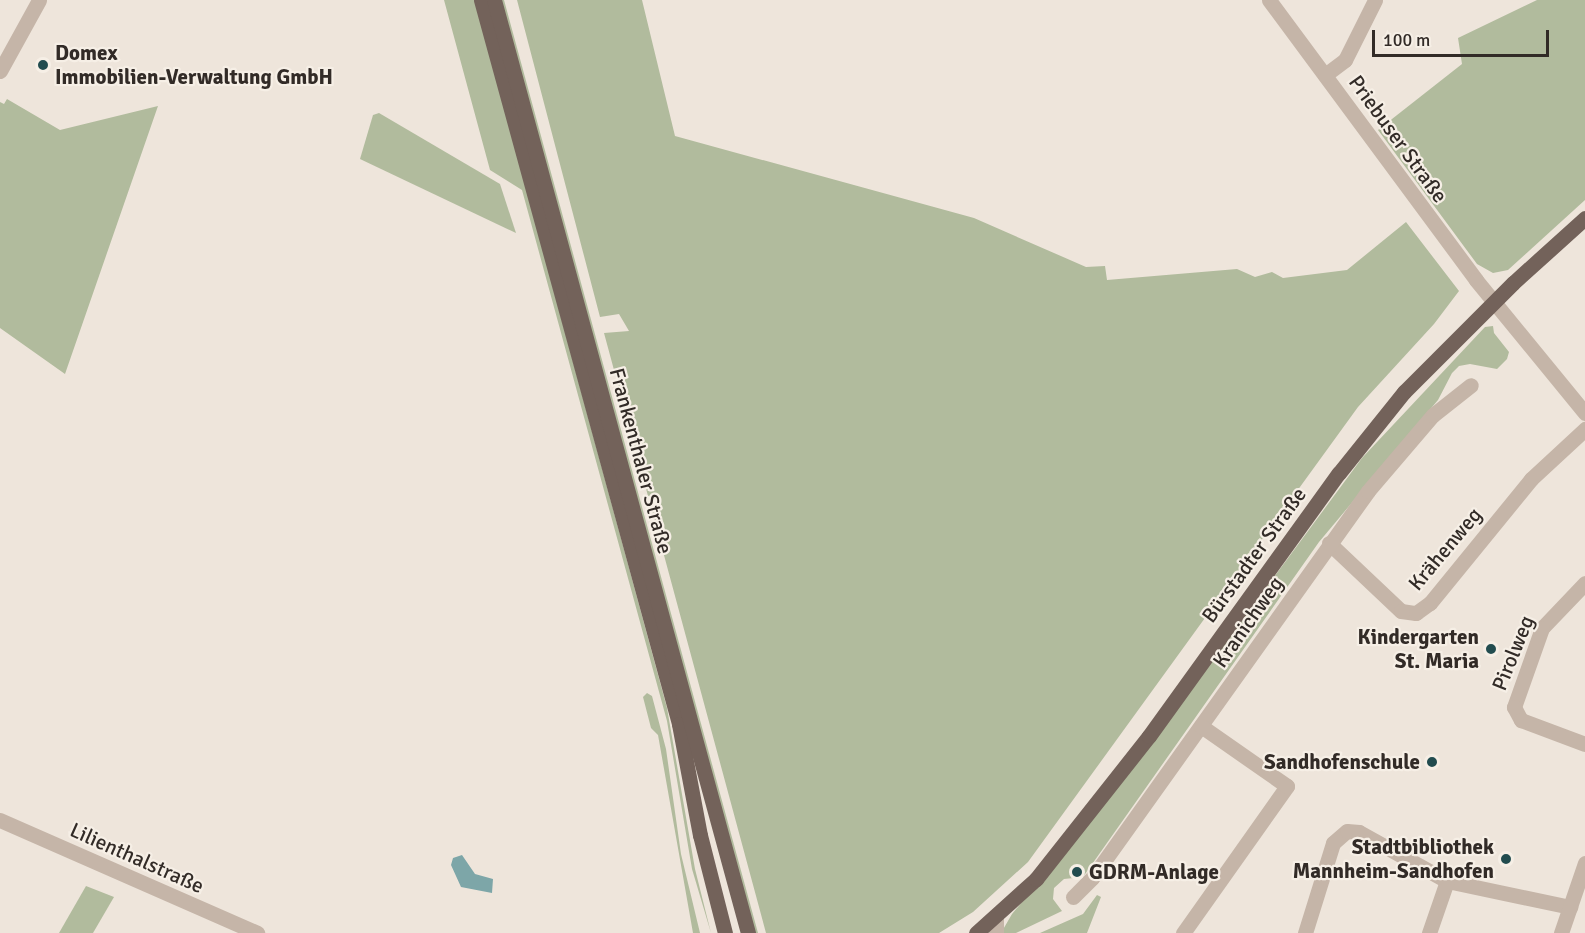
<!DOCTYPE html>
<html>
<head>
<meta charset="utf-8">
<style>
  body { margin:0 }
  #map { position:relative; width:1585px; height:933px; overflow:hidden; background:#eee5db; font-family:Signika,sans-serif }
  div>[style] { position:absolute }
  .green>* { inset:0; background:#b1bb9d }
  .water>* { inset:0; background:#7da6a8 }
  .minor>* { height:15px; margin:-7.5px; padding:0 7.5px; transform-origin:7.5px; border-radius:7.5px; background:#c5b5a8 }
  .major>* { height:15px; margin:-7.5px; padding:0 7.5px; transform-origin:7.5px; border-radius:7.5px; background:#73625a }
  .dots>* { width:16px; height:16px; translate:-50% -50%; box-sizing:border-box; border:3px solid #f6efe6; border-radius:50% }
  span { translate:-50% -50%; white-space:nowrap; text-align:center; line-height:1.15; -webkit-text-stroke:4.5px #f6efe6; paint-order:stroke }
  .poi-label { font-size:21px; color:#322b27; font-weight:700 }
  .left { translate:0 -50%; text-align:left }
  .right { translate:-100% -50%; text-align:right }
  .street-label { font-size:21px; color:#322b27 }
  .scale { position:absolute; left:1372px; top:30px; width:177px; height:27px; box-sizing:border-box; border:3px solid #322b27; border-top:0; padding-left:8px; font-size:18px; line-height:21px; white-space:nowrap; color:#322b27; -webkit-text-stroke:4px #f6efe6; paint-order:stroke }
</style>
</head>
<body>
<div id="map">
  <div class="green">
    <div style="clip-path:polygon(444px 0,475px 0,667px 708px,695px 869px,711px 933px,692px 869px,667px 721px,522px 190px,490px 170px)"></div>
    <div style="clip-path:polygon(499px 0,504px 0,758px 933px,754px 933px)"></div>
    <div style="clip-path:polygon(517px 0,642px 0,675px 136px,974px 218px,1086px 267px,1105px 266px,1107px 280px,1237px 269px,1255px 277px,1272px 272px,1283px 278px,1347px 270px,1406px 222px,1459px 291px,1434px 324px,1358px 407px,1028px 862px,973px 912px,939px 933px,766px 933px,604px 333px,629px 331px,619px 314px,600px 317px)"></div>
    <div style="clip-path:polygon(1537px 0,1585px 0,1585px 200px,1508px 270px,1493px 273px,1477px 264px,1378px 130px,1462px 64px,1458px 38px)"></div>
    <div style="clip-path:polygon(7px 99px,60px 130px,158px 106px,65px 374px,0 328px,0 102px,4px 104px)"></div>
    <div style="clip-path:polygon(379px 113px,500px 184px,516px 233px,360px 159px,373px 115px)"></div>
    <div style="clip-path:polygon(1493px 326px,1494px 333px,1509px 352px,1507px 359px,1497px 369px,1470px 364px,1459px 366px,1452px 373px,1438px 400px,1319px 542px,1083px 877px,1064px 879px,1054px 888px,1053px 899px,1062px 911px,1016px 933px,1001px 933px,1012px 914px,1127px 776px,1362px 458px,1485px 327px)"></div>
    <div style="clip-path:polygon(647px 693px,652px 696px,666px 749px,681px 854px,700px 933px,693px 933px,658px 735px,651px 728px,643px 697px)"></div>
    <div style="clip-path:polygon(86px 886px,114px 897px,93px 933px,59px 933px)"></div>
    <div style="clip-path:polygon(1097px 895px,1101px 897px,1087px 933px,1040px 933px,1083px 914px)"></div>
  </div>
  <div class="water">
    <div style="clip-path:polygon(462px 855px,475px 874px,493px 879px,492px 893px,461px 887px,451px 865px,453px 858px)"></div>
  </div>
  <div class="minor">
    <div style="left:1269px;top:0;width:348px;rotate:53.5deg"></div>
    <div style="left:1476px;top:280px;width:172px;rotate:50.7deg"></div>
    <div style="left:0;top:71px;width:81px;rotate:-61.2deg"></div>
    <div style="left:1325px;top:75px;width:25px;rotate:-37deg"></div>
    <div style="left:1345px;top:60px;width:67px;rotate:-63.4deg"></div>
    <div style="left:1329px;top:543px;width:99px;rotate:43.4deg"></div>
    <div style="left:1401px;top:611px;width:15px;rotate:8deg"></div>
    <div style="left:1416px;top:613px;width:17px;rotate:-36deg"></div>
    <div style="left:1430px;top:603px;width:160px;rotate:-50.8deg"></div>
    <div style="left:1531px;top:479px;width:74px;rotate:-42.8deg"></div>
    <div style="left:1585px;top:583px;width:62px;rotate:133.7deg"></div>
    <div style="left:1542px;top:628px;width:84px;rotate:109.5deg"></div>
    <div style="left:1514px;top:707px;width:15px;rotate:62deg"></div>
    <div style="left:1521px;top:720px;width:68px;rotate:20.6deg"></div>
    <div style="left:0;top:820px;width:281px;rotate:23.7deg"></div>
    <div style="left:1073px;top:897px;width:27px;rotate:-45deg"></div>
    <div style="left:1092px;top:878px;width:475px;rotate:-54.5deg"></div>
    <div style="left:1368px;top:491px;width:100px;rotate:-49.5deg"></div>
    <div style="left:1433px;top:415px;width:48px;rotate:-38.3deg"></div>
    <div style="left:996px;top:917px;width:16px;rotate:90deg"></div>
    <div style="left:1183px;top:933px;width:180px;rotate:-54.7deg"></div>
    <div style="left:1287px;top:786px;width:105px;rotate:-145.1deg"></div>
    <div style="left:1305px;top:933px;width:94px;rotate:-72.7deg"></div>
    <div style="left:1333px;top:843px;width:18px;rotate:-41deg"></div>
    <div style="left:1347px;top:831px;width:12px;rotate:5deg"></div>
    <div style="left:1359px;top:832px;width:101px;rotate:29.1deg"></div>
    <div style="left:1447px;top:881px;width:126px;rotate:11.9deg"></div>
    <div style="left:1429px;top:933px;width:55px;rotate:-70.9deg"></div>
    <div style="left:1561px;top:933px;width:74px;rotate:-71.1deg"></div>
  </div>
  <div class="major">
    <div style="left:481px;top:0;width:751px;rotate:74.7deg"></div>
    <div style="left:679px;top:724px;width:113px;rotate:79.3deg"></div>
    <div style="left:700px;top:835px;width:101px;rotate:75.7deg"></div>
    <div style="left:494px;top:0;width:967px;rotate:74.77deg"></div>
    <div style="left:976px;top:933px;width:81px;rotate:-42deg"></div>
    <div style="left:1036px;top:879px;width:182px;rotate:-51.7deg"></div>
    <div style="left:1149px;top:736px;width:324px;rotate:-54.2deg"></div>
    <div style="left:1339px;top:473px;width:104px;rotate:-51.3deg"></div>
    <div style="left:1404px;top:392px;width:154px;rotate:-45deg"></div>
    <div style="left:1513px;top:283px;width:97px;rotate:-42.1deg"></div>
  </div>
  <div class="dots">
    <div style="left:43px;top:65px;background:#224c4f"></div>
    <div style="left:1491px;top:649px;background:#224c4f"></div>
    <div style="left:1432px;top:762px;background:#224c4f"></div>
    <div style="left:1506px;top:859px;background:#224c4f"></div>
    <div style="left:1077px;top:872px;background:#224c4f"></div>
  </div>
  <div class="poi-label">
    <span class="left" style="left:55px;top:65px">Domex<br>Immobilien-Verwaltung GmbH</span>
    <span class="right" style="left:1479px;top:649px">Kindergarten<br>St. Maria</span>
    <span class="right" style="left:1420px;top:762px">Sandhofenschule</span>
    <span class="right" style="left:1494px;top:859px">Stadtbibliothek<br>Mannheim-Sandhofen</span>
    <span class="left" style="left:1089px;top:872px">GDRM-Anlage</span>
  </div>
  <div class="street-label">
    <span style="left:1398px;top:139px;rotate:54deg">Priebuser Straße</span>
    <span style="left:641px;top:461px;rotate:75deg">Frankenthaler Straße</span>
    <span style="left:1445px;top:549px;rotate:-50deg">Krähenweg</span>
    <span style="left:1254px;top:555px;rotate:-54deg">Bürstadter Straße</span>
    <span style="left:1248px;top:622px;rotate:-55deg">Kranichweg</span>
    <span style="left:1513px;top:653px;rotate:-68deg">Pirolweg</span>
    <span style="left:137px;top:858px;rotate:24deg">Lilienthalstraße</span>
  </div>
  <div class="scale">100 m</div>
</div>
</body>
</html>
